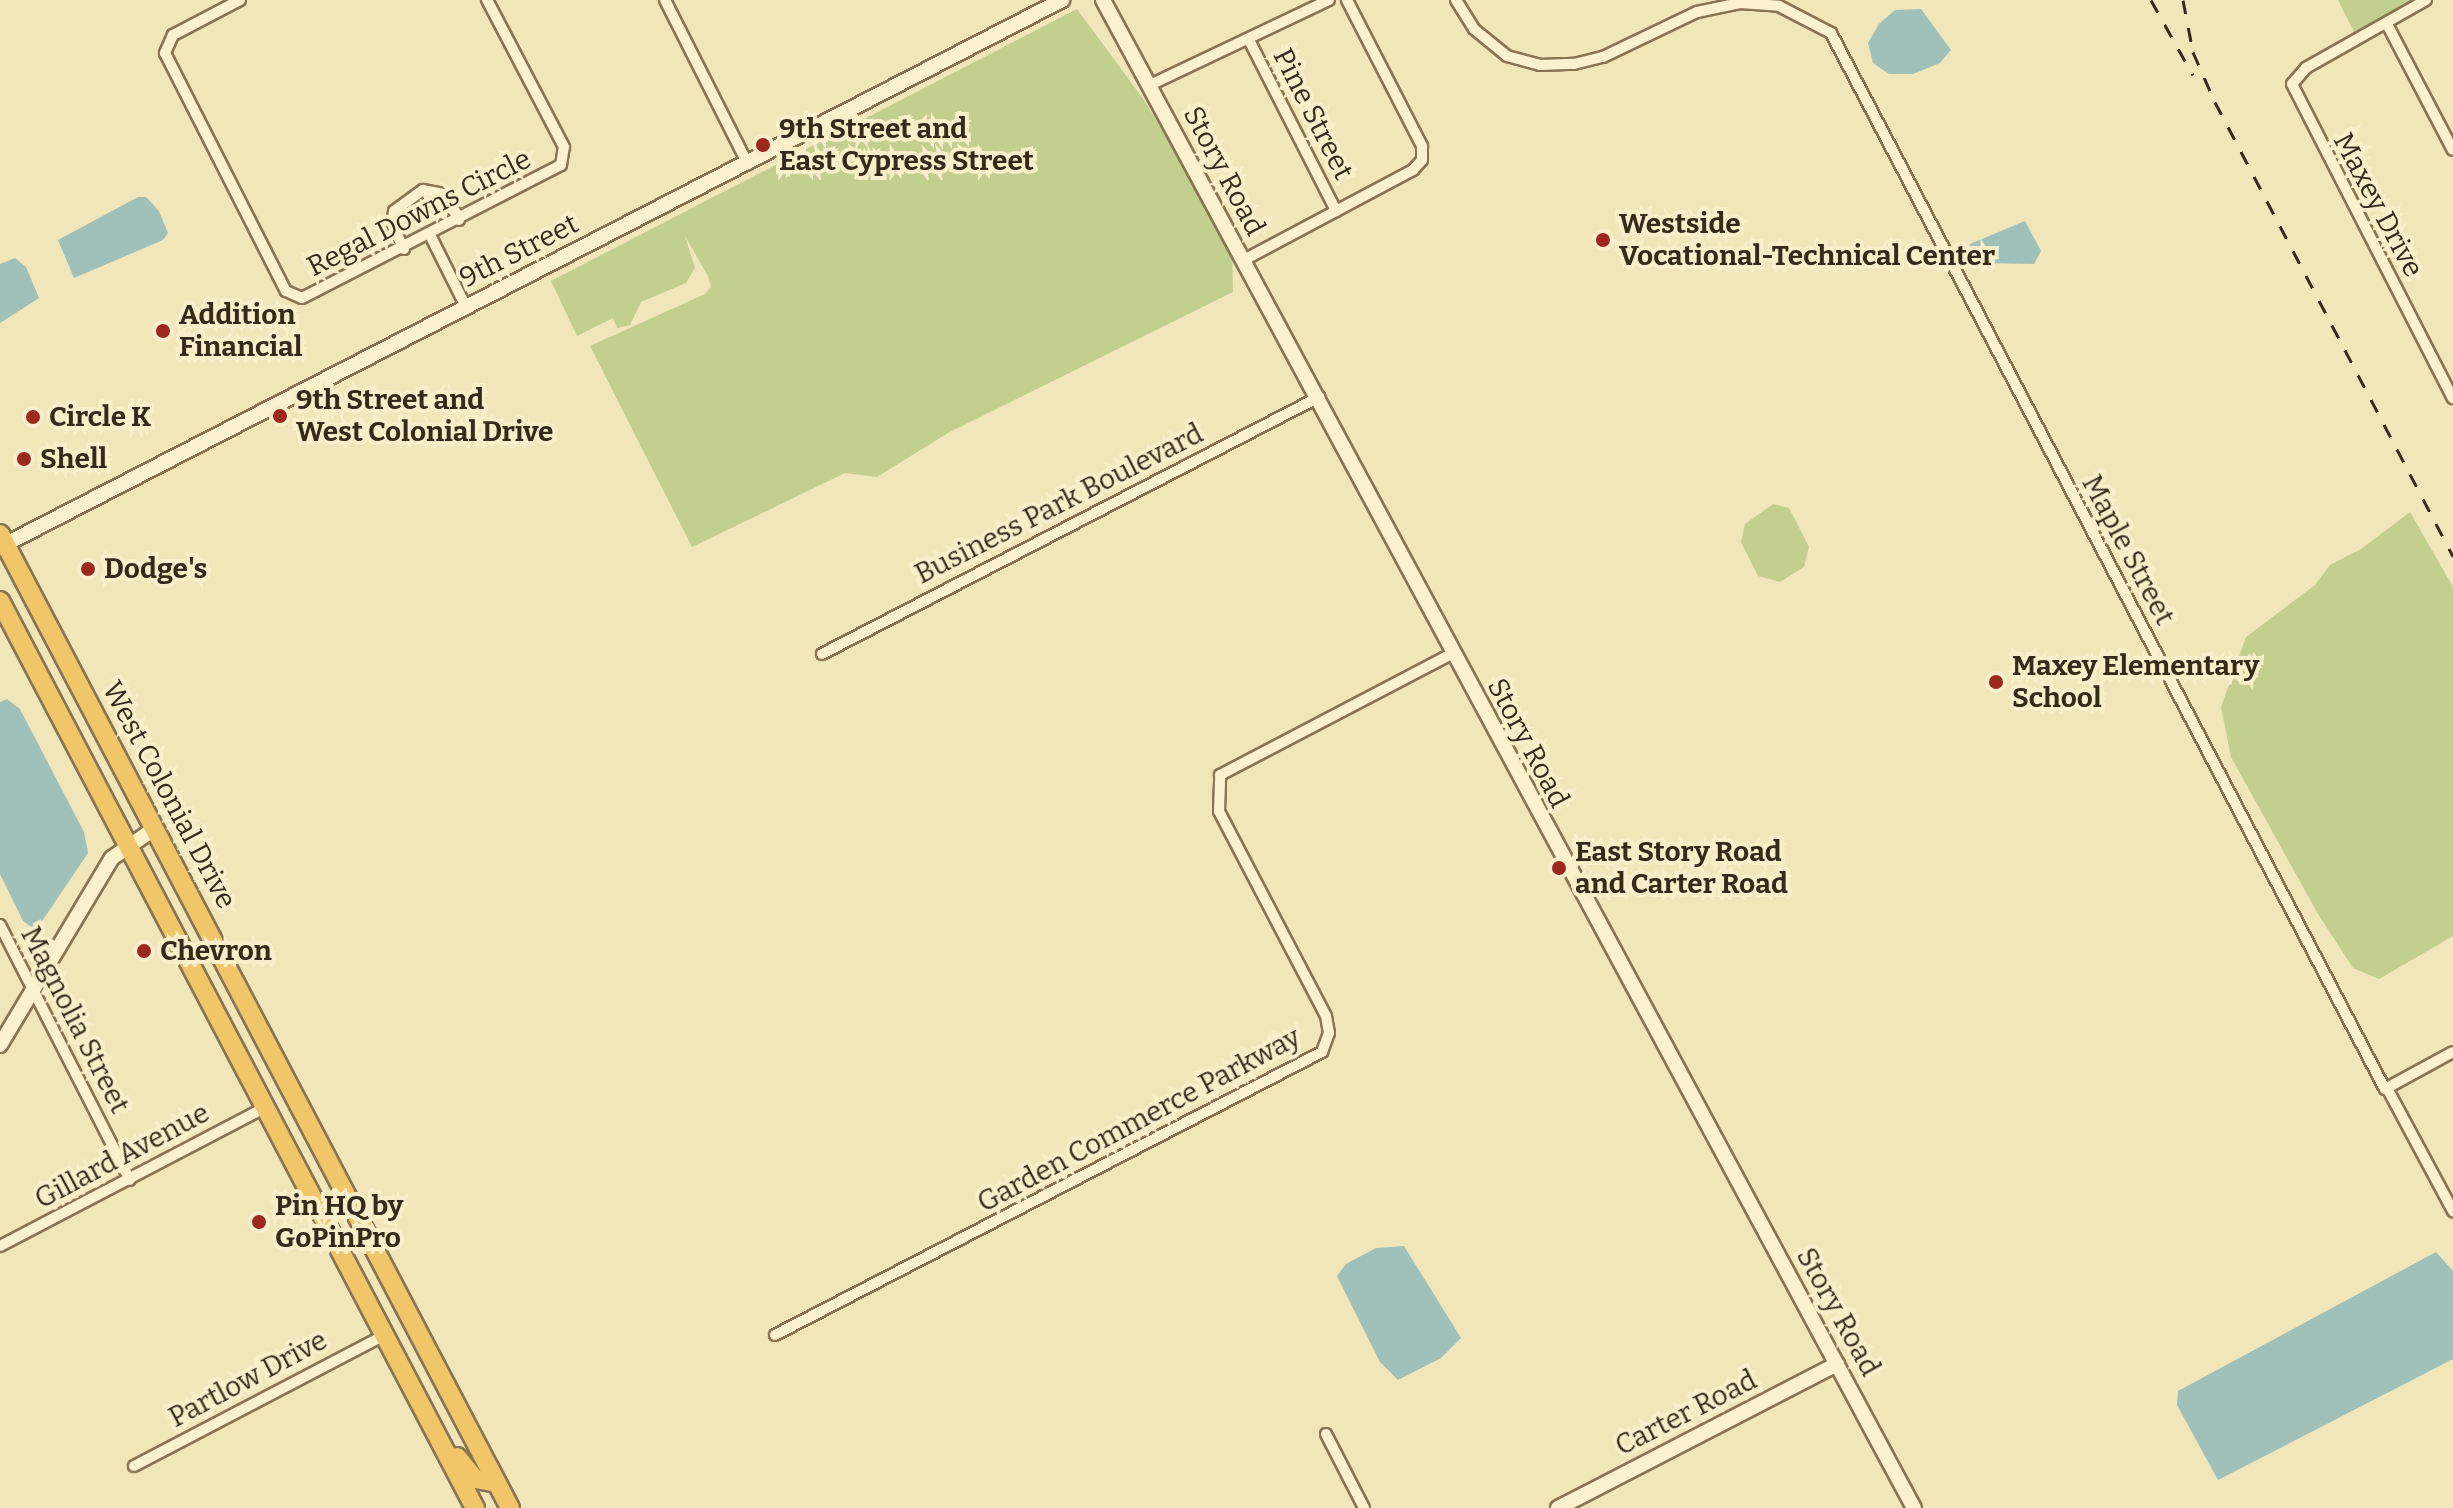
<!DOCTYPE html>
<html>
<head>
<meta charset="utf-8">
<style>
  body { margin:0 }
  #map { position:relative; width:2453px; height:1508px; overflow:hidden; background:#f1e5ba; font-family:Bitter,serif }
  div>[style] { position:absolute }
  .green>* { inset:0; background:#c2cf8e }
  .water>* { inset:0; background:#9fc1ba }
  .roads { filter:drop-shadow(2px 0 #887453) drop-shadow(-2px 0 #887453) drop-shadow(0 2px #887453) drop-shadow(0 -2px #887453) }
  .minor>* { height:10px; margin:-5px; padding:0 5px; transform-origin:5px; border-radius:5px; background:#fbf1cd }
  .tertiary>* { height:14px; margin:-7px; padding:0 7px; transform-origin:7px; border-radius:7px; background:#fbf1cd }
  .trunk>* { height:18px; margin:-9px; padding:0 9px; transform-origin:9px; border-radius:9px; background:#f0c668 }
  .rail>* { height:3px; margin-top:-1.5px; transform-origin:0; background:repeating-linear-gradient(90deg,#362a1a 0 14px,transparent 0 28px) }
  .dots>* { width:22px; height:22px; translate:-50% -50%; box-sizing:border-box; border:4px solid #f8eeca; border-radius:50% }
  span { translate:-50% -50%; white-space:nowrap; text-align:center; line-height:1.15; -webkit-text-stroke:8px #f8eeca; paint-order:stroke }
  .street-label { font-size:28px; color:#362a1a }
  .poi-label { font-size:28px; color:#362a1a; font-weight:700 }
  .left { translate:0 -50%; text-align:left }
</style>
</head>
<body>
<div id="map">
  <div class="green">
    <div style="clip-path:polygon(2338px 0,2410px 0,2356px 36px)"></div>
    <div style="clip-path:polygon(1077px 9px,1144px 100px,1232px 246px,1233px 292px,948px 433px,877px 477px,845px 473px,692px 547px,590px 346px,705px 294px,711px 287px,708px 276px,685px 236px,695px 268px,686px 283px,641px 302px,630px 325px,617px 328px,613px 318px,577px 336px,551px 281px)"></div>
    <div style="clip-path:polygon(1773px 504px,1789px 508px,1809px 547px,1804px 567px,1780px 582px,1758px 576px,1741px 542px,1745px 524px)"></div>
    <div style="clip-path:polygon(2410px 512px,2453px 587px,2453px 936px,2379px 979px,2353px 968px,2318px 914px,2231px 757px,2221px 707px,2246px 637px,2315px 585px,2330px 565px,2361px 549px)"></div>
  </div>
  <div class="water">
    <div style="clip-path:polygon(1921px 9px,1951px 50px,1940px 63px,1913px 74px,1889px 74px,1873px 63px,1868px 43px,1879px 24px,1895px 10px)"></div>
    <div style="clip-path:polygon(138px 197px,146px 197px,159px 211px,168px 233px,163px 240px,74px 278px,58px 240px)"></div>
    <div style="clip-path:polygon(2025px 221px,2041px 251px,2034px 264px,1981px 263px,1971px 251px,1970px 244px)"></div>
    <div style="clip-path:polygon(15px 258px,26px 267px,39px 298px,0 323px,0 264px)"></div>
    <div style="clip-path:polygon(7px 699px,20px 709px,84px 832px,88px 853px,36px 930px,23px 921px,0 874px,0 702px)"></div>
    <div style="clip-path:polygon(1404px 1246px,1461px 1338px,1441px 1358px,1398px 1380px,1380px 1362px,1337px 1276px,1346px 1264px,1376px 1248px)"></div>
    <div style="clip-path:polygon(2436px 1252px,2453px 1271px,2453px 1359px,2218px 1480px,2177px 1405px,2178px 1391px)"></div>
  </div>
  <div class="roads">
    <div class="minor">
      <div style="left:240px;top:0;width:76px;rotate:152.4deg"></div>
      <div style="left:173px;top:35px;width:20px;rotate:114deg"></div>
      <div style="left:165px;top:53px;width:267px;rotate:63.1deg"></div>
      <div style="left:286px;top:291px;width:17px;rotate:24deg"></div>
      <div style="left:302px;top:298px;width:291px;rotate:-27.2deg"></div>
      <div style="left:561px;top:165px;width:18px;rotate:-81deg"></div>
      <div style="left:564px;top:147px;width:166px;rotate:-117.6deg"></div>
      <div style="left:665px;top:0;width:184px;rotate:63.2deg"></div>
      <div style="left:1456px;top:0;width:34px;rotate:58deg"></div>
      <div style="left:1474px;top:29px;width:43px;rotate:39.3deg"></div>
      <div style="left:1507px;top:56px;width:34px;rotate:15deg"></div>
      <div style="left:1540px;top:65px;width:34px;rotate:-2deg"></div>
      <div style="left:1574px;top:64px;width:30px;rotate:-14deg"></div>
      <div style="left:1603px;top:57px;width:104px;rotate:-25.6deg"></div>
      <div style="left:1697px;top:12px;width:44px;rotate:-11.8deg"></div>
      <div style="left:1740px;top:3px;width:39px;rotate:4deg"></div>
      <div style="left:1779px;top:6px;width:59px;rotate:27.4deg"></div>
      <div style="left:1831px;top:33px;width:1192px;rotate:62.32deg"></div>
      <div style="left:2385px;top:1089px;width:77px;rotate:-28.6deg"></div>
      <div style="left:2426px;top:0;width:138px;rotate:150.5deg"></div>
      <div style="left:2306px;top:68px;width:21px;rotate:131deg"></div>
      <div style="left:2292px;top:84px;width:353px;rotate:62.9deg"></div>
      <div style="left:2387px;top:24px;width:142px;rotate:62.4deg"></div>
      <div style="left:1249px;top:40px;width:192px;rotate:63deg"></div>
      <div style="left:1150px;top:85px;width:198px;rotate:-25.4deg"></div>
      <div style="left:430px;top:235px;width:80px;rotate:63.4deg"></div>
      <div style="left:404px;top:249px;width:28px;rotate:-116deg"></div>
      <div style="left:392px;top:224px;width:13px;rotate:-81deg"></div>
      <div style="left:394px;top:211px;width:36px;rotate:-36deg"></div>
      <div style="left:423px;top:190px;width:21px;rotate:11deg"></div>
      <div style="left:444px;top:194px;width:30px;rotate:60deg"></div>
      <div style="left:1242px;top:261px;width:194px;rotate:-28deg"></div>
      <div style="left:1413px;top:170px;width:13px;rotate:-48deg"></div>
      <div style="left:1422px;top:160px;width:14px;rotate:-90deg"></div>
      <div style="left:1422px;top:146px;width:164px;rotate:-117.2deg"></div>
      <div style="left:822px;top:654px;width:560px;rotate:-27.34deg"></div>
      <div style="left:0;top:925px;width:286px;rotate:63deg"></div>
      <div style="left:2387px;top:1088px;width:140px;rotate:61.8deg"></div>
      <div style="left:0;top:1246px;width:300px;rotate:-27.6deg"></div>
      <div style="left:775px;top:1335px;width:616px;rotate:-27.36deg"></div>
      <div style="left:1322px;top:1052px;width:20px;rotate:-70deg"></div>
      <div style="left:1329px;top:1033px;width:17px;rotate:-100deg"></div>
      <div style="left:1326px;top:1016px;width:231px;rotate:-117.6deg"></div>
      <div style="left:1219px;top:811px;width:36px;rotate:-88deg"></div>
      <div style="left:1220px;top:775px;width:261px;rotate:-27.6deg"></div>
      <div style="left:1326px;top:1434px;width:83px;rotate:62.8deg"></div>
      <div style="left:134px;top:1466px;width:283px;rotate:-27.6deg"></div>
    </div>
    <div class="tertiary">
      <div style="left:1103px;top:0;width:1712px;rotate:61.73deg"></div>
      <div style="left:0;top:547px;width:1195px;rotate:-27.25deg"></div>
      <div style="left:0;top:1045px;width:218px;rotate:-59.1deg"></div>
      <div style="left:112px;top:858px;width:51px;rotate:-34.6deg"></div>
      <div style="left:1558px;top:1508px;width:314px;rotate:-27.3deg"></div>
    </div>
    <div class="trunk">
      <div style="left:0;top:534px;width:1099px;rotate:62.36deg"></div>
      <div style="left:0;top:601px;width:1024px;rotate:62.36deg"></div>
      <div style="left:457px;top:1457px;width:28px;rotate:51deg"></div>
      <div style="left:475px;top:1479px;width:22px;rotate:10deg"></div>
    </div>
  </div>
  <div class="rail">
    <div style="left:2151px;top:0;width:86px;rotate:60.8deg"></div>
    <div style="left:2183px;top:0;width:53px;rotate:79.1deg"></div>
    <div style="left:2193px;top:52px;width:55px;rotate:66.3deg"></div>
    <div style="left:2215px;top:102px;width:513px;rotate:62.34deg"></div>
  </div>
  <div class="dots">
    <div style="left:763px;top:145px;background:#9b291f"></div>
    <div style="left:1603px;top:240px;background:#9b291f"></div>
    <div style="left:163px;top:331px;background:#9b291f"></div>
    <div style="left:280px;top:416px;background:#9b291f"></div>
    <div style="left:33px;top:417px;background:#9b291f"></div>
    <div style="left:24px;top:459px;background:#9b291f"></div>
    <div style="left:88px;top:569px;background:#9b291f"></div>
    <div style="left:1996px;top:682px;background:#9b291f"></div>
    <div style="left:1559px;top:868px;background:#9b291f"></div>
    <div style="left:144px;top:951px;background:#9b291f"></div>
    <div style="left:259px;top:1222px;background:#9b291f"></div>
  </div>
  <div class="street-label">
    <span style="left:1313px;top:114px;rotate:63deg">Pine Street</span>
    <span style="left:1224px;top:171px;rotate:62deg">Story Road</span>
    <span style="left:2378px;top:205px;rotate:62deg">Maxey Drive</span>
    <span style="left:419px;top:213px;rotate:-27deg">Regal Downs Circle</span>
    <span style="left:519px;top:251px;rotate:-27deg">9th Street</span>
    <span style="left:1059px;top:504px;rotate:-27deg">Business Park Boulevard</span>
    <span style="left:2128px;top:550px;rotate:62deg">Maple Street</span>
    <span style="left:1528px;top:743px;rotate:62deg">Story Road</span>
    <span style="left:169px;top:795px;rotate:62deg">West Colonial Drive</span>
    <span style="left:75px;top:1020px;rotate:63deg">Magnolia Street</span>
    <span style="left:1139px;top:1120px;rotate:-28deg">Garden Commerce Parkway</span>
    <span style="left:122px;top:1156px;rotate:-28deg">Gillard Avenue</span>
    <span style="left:1838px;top:1312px;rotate:61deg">Story Road</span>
    <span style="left:248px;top:1379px;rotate:-28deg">Partlow Drive</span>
    <span style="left:1686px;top:1413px;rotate:-27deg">Carter Road</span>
  </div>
  <div class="poi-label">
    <span class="left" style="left:779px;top:145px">9th Street and<br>East Cypress Street</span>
    <span class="left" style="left:1619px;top:240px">Westside<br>Vocational-Technical Center</span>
    <span class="left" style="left:179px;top:331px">Addition<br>Financial</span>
    <span class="left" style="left:296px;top:416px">9th Street and<br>West Colonial Drive</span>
    <span class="left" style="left:49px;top:417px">Circle K</span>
    <span class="left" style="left:40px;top:459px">Shell</span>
    <span class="left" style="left:104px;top:569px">Dodge's</span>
    <span class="left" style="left:2012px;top:682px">Maxey Elementary<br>School</span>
    <span class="left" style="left:1575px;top:868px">East Story Road<br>and Carter Road</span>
    <span class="left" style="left:160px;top:951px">Chevron</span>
    <span class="left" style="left:275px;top:1222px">Pin HQ by<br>GoPinPro</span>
  </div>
</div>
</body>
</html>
